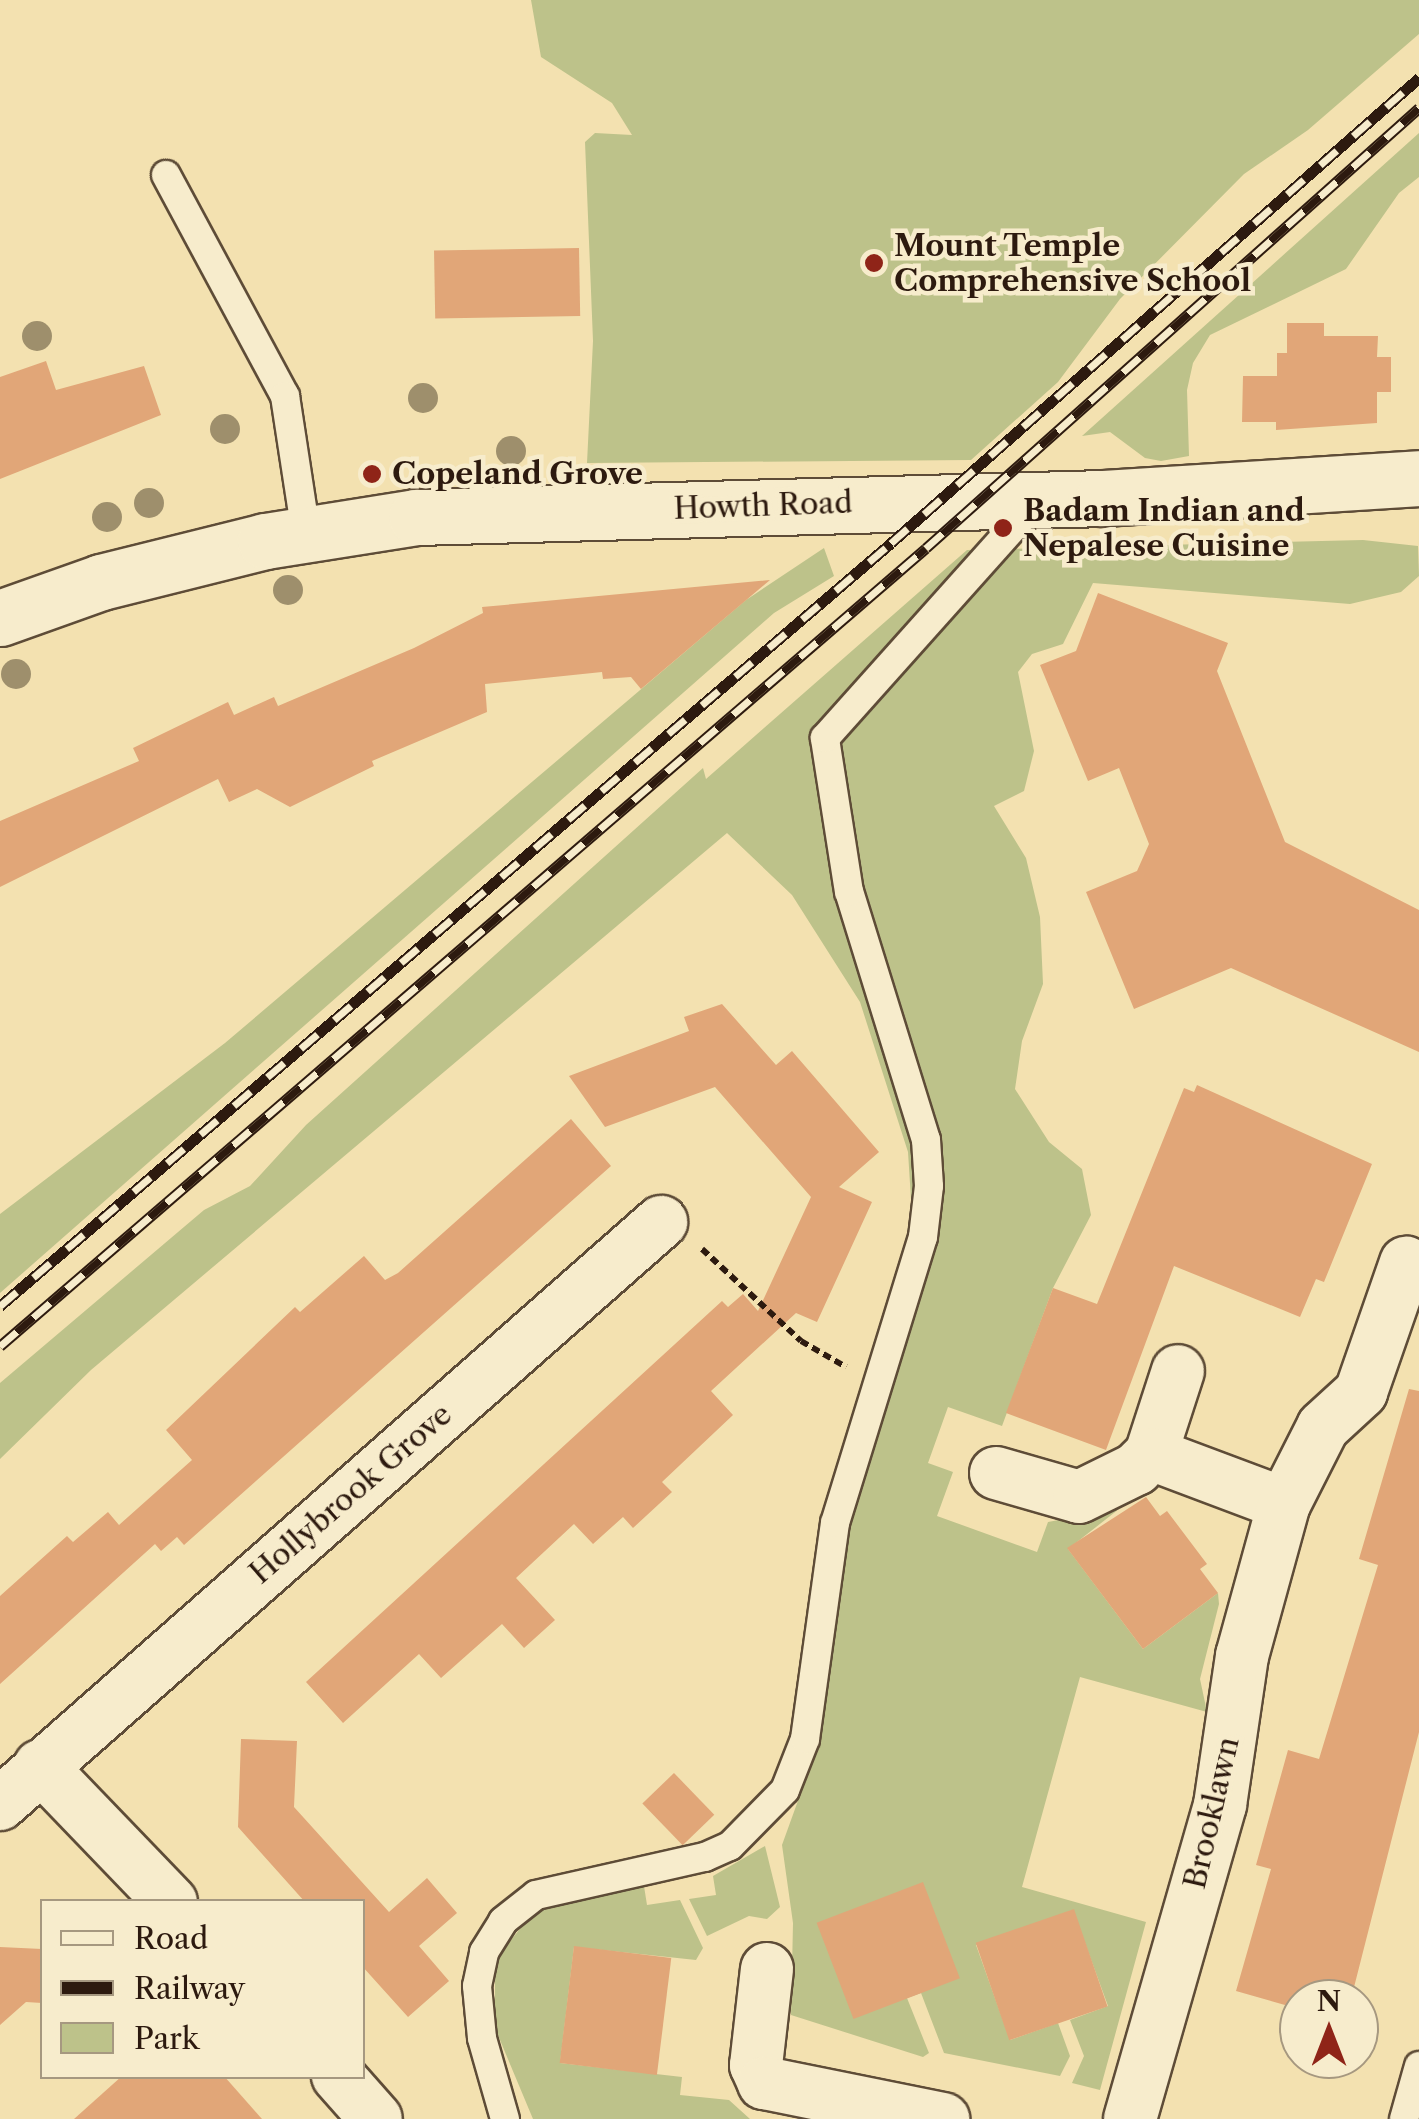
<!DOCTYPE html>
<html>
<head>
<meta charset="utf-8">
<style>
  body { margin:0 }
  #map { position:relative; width:1419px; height:2119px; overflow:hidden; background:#f3e1b0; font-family:"Libre Caslon Text",serif }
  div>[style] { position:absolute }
  .green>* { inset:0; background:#bdc28a }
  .building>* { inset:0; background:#e1a678; transform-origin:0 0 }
  .path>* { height:6px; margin-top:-3px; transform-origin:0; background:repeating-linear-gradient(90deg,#2d1a0f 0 8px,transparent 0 13px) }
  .roads { filter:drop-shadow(2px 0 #5e4c37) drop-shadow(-2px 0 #5e4c37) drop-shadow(0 2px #5e4c37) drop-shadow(0 -2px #5e4c37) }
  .service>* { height:28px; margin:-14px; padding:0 14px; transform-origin:14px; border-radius:14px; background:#f7eccc }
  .minor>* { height:52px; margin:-26px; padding:0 26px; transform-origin:26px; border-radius:26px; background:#f7eccc }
  .secondary>* { height:55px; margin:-27.5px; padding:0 27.5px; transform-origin:27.5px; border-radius:27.5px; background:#f7eccc }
  .rail>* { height:11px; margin-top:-5.5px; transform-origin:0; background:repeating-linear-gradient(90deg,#f7eccc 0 22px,#2d1a0f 0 44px); box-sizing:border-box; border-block:2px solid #2d1a0f }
  .trees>* { width:30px; height:30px; margin:-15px; border-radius:50%; background:#9e8f6c }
  .dots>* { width:28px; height:28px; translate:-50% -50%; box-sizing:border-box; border:5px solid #f7eccc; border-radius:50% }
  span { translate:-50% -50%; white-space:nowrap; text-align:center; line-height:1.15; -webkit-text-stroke:9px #f7eccc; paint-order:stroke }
  .poi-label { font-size:30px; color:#2d1a0f; font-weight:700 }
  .left { translate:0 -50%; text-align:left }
  .street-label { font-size:30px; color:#2d1a0f }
  .legend { position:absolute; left:40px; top:1899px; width:325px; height:180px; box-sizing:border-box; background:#f7eccc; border:2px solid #a69880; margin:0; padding:12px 18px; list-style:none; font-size:30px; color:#2d1a0f }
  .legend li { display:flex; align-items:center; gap:20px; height:50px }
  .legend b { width:50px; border:2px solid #a69880 }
  .north { position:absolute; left:1279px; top:1979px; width:100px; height:100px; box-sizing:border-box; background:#f7eccc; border:2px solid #a69880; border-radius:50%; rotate:0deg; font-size:28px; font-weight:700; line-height:40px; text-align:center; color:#2d1a0f }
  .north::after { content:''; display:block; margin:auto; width:35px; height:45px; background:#8f2418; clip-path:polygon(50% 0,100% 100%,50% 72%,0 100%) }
</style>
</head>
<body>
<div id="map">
  <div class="green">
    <div style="clip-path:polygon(531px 0,1419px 0,1419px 34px,1308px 130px,1244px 174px,1120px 299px,1058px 382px,971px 460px,587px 463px,593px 341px,585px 142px,595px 133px,632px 135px,612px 103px,541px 57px)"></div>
    <div style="clip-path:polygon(1419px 133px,1419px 177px,1399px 193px,1346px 269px,1210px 335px,1193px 363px,1187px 390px,1189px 456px,1161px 461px,1145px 458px,1110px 432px,1082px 436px)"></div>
    <div style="clip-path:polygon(1363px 540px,1418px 546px,1419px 576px,1401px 592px,1350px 604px,1093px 583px,1063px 644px,1032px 654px,1018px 672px,1034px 751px,1024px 791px,994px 806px,1026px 858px,1040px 917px,1043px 984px,1022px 1041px,1015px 1089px,1049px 1142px,1082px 1169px,1091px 1215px,1053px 1288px,1002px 1426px,948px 1407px,928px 1463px,953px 1472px,937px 1516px,1037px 1552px,1048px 1522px,1119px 1509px,1068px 1549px,1143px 1649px,1218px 1593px,1219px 1604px,1200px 1679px,1207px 1712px,1080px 1677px,1022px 1887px,1146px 1922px,1100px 2090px,1072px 2083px,1084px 2056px,1070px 2020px,1108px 2006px,1073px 1910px,976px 1945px,1010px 2040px,1058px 2023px,1070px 2056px,1060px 2076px,944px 2053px,921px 1993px,907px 1998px,929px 2053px,923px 2057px,791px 2015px,793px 1923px,782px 1845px,821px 1737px,850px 1524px,934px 1242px,913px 1231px,908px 1152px,860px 1002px,792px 895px,727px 833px,91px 1370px,0 1459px,0 1383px,204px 1210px,250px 1186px,306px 1125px,703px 768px,706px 779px,967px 550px)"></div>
    <div style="clip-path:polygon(824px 548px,834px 576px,774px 613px,0 1293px,0 1214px,225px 1043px,746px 600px)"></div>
    <div style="clip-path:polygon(765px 1846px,780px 1907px,767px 1919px,749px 1916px,707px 1936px,689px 1899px,716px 1895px,713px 1876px)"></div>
    <div style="clip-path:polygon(644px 1886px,647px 1905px,680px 1900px,703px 1948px,696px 1960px,574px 1947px,560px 2063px,682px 2077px,680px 2095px,729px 2100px,750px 2119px,533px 2119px,495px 2028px,495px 1960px,531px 1915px,558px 1899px)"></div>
  </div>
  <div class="building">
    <div style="left:579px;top:248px;width:68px;height:145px;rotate:89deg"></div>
    <div style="clip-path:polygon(1287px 323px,1324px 323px,1324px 336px,1378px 336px,1377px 357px,1391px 357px,1391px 392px,1377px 392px,1377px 423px,1276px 430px,1276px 422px,1242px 422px,1243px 376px,1277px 376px,1277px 353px,1287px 353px)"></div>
    <div style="clip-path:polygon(46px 361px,56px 390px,144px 366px,161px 415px,0 479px,0 377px)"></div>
    <div style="clip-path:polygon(770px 580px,641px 689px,631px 677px,603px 679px,602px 672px,485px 684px,487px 712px,372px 761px,374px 766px,290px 807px,257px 789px,229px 802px,218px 779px,0 887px,0 821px,139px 761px,133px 748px,228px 702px,234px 715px,274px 697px,278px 706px,414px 648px,483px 613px,482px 607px)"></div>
    <div style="clip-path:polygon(1098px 593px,1228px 643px,1217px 671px,1285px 842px,1419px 910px,1419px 1052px,1231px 968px,1134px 1009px,1086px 892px,1137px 871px,1149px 844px,1119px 768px,1088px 781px,1040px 665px,1076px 651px)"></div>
    <div style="clip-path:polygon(722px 1004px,776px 1065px,792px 1051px,879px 1152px,839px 1187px,872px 1202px,817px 1322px,796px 1313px,711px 1391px,733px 1415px,662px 1482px,672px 1492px,633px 1528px,623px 1517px,593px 1544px,574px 1524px,516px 1578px,555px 1620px,524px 1648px,502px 1624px,441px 1678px,419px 1654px,343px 1723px,306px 1682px,722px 1301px,728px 1307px,743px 1294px,758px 1311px,811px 1197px,715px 1087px,605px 1127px,569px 1076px,689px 1031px,684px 1017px)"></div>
    <div style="clip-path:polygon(1197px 1085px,1372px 1164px,1324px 1282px,1316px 1279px,1300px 1317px,1174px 1266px,1106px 1450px,1006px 1413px,1053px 1288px,1097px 1304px,1184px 1088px,1194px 1092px)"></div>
    <div style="clip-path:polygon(571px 1119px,611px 1166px,184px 1545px,177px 1537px,161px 1551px,155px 1544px,0 1684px,0 1596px,67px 1536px,73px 1542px,108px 1512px,119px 1525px,192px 1460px,166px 1430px,295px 1307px,300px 1312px,364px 1256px,385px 1280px,398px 1273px)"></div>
    <div style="clip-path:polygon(1409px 1389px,1419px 1391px,1419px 1732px,1351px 1999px,1299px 1999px,1299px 2009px,1236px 1991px,1271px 1869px,1256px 1865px,1288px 1750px,1319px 1759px,1378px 1565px,1359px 1559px)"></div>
    <div style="clip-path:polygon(1146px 1497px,1160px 1516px,1167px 1511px,1207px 1564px,1200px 1569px,1218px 1593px,1143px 1649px,1067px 1548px)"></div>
    <div style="clip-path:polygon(241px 1739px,297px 1741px,294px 1807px,389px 1912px,427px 1878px,457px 1913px,419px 1946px,449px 1981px,408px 2017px,362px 1966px,362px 1902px,305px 1902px,238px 1827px)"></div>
    <div style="left:674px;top:1773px;width:58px;height:44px;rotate:46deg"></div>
    <div style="left:923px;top:1882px;width:103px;height:114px;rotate:69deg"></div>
    <div style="left:1074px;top:1909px;width:103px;height:104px;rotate:71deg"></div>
    <div style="left:574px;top:1946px;width:98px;height:118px;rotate:7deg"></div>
    <div style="clip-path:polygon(0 1947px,42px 1949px,42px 2003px,26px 2002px,0 2025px)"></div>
    <div style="clip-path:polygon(122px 2076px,224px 2076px,262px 2119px,74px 2119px)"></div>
  </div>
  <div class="path">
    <div style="left:702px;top:1249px;width:135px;rotate:42.9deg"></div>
    <div style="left:801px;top:1341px;width:52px;rotate:30deg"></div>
  </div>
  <div class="roads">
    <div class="service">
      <div style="left:166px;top:175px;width:251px;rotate:61.7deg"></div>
      <div style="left:285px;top:396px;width:140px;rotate:81.3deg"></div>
      <div style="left:505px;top:2119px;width:84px;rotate:-105.9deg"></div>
      <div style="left:482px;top:2038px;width:52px;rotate:-95.5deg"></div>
      <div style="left:477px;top:1986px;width:35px;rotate:-78deg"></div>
      <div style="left:484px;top:1952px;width:36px;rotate:-58deg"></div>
      <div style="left:503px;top:1921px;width:42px;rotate:-38.2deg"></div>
      <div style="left:536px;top:1895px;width:173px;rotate:-12.7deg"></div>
      <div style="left:705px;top:1857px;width:27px;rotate:-24deg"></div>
      <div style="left:730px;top:1846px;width:78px;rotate:-45.5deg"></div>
      <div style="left:785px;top:1790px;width:55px;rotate:-68.6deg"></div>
      <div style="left:805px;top:1739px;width:218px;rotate:-82.1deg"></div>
      <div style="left:835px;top:1523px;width:299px;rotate:-72.9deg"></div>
      <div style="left:923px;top:1237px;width:51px;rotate:-83.3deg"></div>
      <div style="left:929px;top:1186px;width:46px;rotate:-93.7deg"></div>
      <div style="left:926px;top:1140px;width:260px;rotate:-107.2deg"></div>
      <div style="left:849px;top:892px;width:156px;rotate:-98.9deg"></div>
      <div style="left:825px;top:738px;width:319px;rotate:-48.2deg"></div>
      <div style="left:1404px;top:2119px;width:55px;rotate:-74.2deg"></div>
    </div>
    <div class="minor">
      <div style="left:1151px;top:1454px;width:87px;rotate:-72deg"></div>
      <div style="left:996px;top:1473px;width:86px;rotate:16.1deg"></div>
      <div style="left:1079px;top:1497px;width:64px;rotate:-26.2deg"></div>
      <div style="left:1136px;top:1469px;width:21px;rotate:-45deg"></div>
      <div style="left:1151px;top:1454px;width:142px;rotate:20.6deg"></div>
      <div style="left:40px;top:1766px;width:189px;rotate:46.1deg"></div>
      <div style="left:0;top:1804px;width:881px;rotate:-41.36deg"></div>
      <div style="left:767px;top:1969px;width:97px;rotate:96.5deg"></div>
      <div style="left:756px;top:2065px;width:20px;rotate:66deg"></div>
      <div style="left:764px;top:2083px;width:183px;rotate:11.4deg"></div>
      <div style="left:338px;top:2076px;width:57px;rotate:48.5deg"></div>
      <div style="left:1130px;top:2119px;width:327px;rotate:-74deg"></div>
      <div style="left:1220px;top:1805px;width:151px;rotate:-81.6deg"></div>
      <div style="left:1242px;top:1656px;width:158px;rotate:-74.6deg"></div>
      <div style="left:1284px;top:1504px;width:86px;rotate:-63.1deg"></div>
      <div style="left:1323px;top:1427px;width:52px;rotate:-42.6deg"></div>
      <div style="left:1361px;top:1392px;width:137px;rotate:-70.8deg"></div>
    </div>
    <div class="secondary">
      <div style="left:0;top:618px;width:107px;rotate:-19.6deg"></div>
      <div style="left:101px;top:582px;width:169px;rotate:-14deg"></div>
      <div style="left:265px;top:541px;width:153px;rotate:-9deg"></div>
      <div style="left:416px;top:517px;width:687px;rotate:-1.58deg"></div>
      <div style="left:1103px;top:498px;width:317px;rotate:-3.6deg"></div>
    </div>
  </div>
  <div class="rail">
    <div style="left:0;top:1306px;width:1173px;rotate:-40.57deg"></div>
    <div style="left:891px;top:543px;width:704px;rotate:-41.37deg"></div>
    <div style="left:0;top:1346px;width:1222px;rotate:-40.75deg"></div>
    <div style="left:926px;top:548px;width:661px;rotate:-41.75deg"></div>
  </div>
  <div class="trees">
    <div style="left:37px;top:336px"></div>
    <div style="left:423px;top:398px"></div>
    <div style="left:225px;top:429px"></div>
    <div style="left:511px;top:451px"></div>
    <div style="left:149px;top:503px"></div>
    <div style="left:107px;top:517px"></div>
    <div style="left:288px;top:590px"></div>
    <div style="left:16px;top:674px"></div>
  </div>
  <div class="dots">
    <div style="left:874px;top:263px;background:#8f2418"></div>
    <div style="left:372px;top:474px;background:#8f2418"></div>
    <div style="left:1003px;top:528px;background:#8f2418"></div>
  </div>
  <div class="poi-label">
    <span class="left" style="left:894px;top:263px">Mount Temple<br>Comprehensive School</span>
    <span class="left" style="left:392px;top:474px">Copeland Grove</span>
    <span class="left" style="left:1023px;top:528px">Badam Indian and<br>Nepalese Cuisine</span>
  </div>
  <div class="street-label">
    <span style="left:763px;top:506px;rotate:-2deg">Howth Road</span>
    <span style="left:351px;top:1494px;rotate:-41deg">Hollybrook Grove</span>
    <span style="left:1212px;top:1813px;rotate:-77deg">Brooklawn</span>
  </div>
  <ul class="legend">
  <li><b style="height:12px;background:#f7eccc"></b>Road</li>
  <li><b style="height:12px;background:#2d1a0f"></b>Railway</li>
  <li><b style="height:28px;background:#bdc28a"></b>Park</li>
  </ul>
  <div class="north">N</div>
</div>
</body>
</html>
